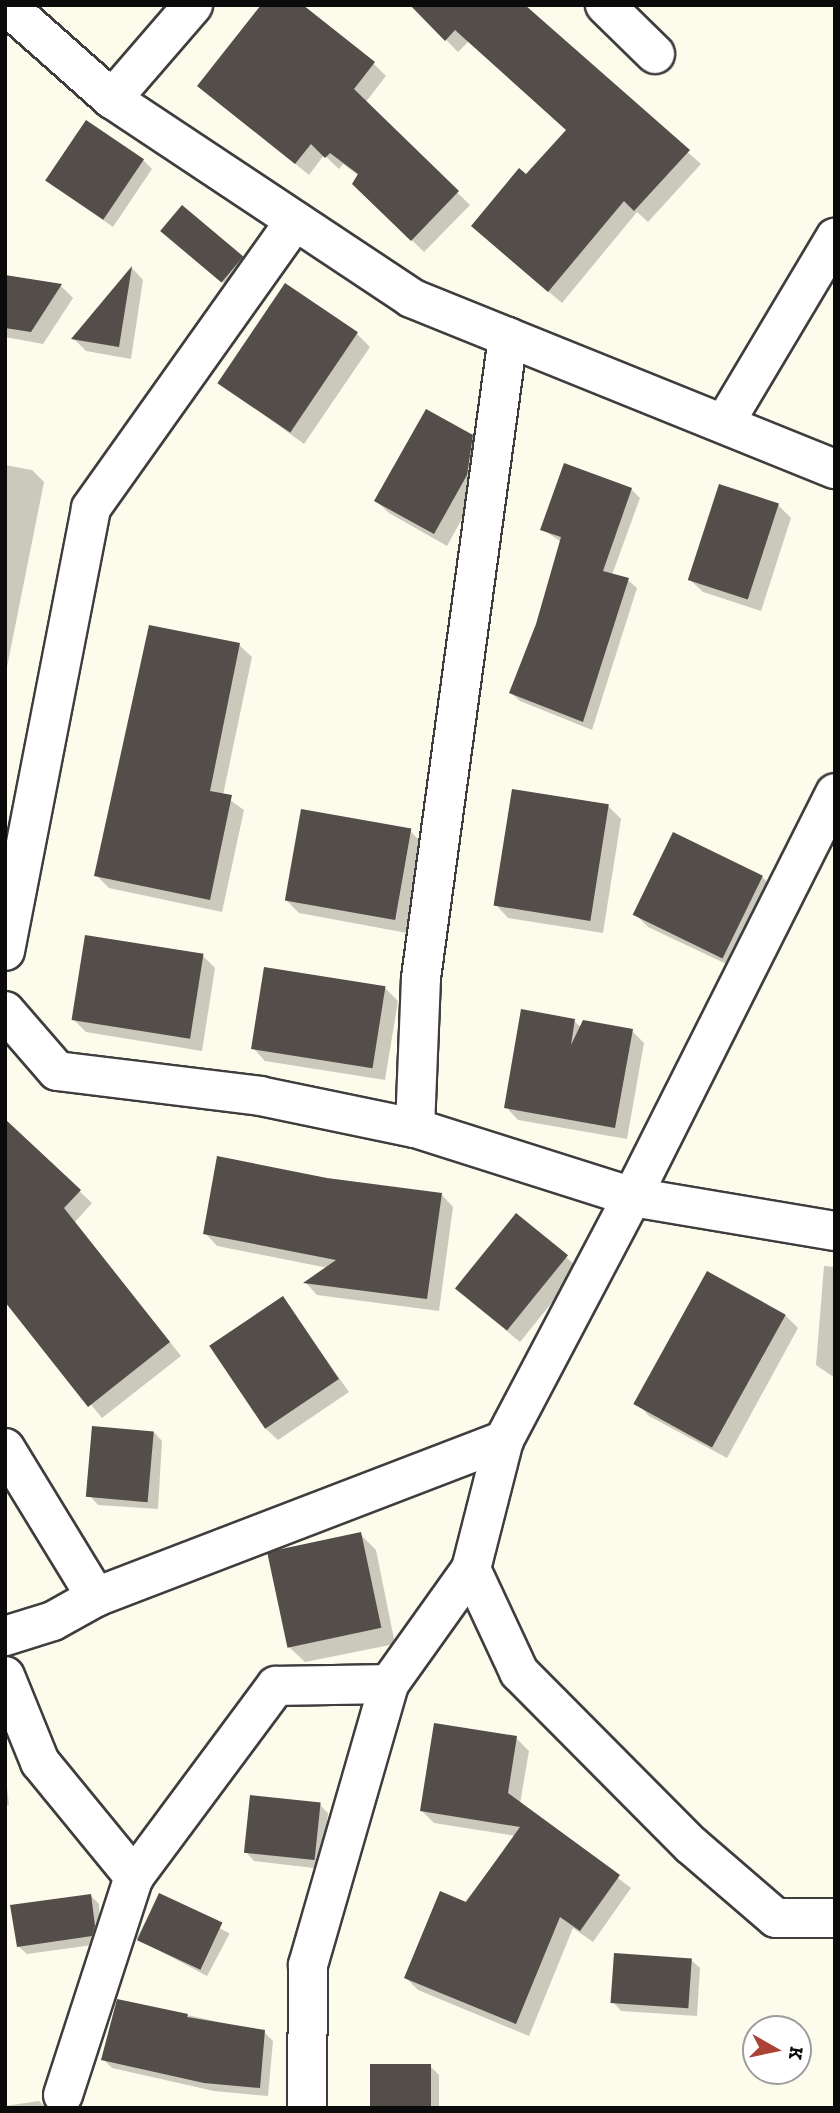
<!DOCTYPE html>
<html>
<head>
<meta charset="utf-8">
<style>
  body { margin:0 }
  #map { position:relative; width:840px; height:2113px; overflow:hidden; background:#fdfcec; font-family:"Zilla Slab",serif }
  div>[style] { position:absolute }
  .shadow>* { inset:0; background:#0003; transform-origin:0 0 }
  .building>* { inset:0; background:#534e49; transform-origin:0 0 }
  .roads { filter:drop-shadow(2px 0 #3e3e3e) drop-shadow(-2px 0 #3e3e3e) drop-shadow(0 2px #3e3e3e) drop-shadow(0 -2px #3e3e3e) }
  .minor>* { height:38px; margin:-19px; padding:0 19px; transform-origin:19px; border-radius:19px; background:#fff }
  span { translate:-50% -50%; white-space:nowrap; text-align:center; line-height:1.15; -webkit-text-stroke:7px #fff; paint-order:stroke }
  .frame { position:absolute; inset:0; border:7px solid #0b0b0b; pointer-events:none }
  .north { position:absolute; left:742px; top:2015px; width:70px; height:70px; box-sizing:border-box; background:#fff; border:2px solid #9d9d9d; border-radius:50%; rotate:99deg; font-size:19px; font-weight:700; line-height:28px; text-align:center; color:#0b0b0b }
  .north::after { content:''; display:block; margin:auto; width:24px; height:32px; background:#aa4235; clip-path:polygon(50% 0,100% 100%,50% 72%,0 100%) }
</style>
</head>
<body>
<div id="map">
  <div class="shadow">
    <div style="clip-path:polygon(412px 5px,523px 5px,701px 164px,648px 222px,637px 212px,562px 303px,486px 238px,526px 177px,568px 131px,469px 41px,458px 52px)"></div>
    <div style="clip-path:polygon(374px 64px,386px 76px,365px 103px,470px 205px,424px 252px,354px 184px,359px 176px,343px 164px,339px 169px,324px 155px,309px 175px,199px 86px)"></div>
    <div style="clip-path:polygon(143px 160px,152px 169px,113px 227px,47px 181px)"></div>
    <div style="clip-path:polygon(182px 207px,251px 266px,232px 290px,171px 239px)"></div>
    <div style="clip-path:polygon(132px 268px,143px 280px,131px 359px,86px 351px,74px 339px)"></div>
    <div style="clip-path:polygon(5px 277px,61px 286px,73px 298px,43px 344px,5px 337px)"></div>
    <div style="clip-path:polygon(357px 334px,370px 347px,304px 444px,220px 383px)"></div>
    <div style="clip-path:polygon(472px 437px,484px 450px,479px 488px,447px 546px,389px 513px,376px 501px)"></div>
    <div style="clip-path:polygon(5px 465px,32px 470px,44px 482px,5px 677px)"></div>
    <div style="clip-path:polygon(631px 489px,640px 498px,612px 575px,628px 580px,637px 588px,592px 730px,520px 701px,511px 693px,538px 625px,561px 542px,542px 529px)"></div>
    <div style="clip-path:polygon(778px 505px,791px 518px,761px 611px,703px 592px,690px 580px)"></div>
    <div style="clip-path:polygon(239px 645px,252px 657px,223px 795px,244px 810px,222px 912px,109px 888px,96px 875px)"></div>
    <div style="clip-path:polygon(608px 806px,621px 819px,603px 933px,508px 918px,496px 905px)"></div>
    <div style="clip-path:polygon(410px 831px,422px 843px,407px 933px,299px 913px,287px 901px)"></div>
    <div style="clip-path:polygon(762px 877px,775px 889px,737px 969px,648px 927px,635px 914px)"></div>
    <div style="clip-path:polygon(202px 955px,215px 968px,202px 1051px,86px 1032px,74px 1020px)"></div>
    <div style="clip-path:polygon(385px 988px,398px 1001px,385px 1080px,265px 1061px,253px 1048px)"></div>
    <div style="clip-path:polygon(574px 1021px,582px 1028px,632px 1031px,644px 1043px,627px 1139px,518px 1120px,506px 1107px)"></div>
    <div style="clip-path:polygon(5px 1121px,92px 1203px,75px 1222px,181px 1356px,102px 1418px,16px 1313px)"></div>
    <div style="clip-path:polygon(327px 1179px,441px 1194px,453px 1207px,439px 1311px,317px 1295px,306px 1283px,328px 1268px,217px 1246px,205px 1233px)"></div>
    <div style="clip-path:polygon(566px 1257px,579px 1269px,520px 1342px,470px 1301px)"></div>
    <div style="clip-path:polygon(824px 1266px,835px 1267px,835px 1378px,816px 1365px)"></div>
    <div style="clip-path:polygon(708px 1273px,785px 1315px,798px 1328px,727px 1458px,649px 1416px,637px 1403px)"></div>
    <div style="clip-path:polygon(283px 1298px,349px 1392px,278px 1440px,265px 1428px)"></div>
    <div style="clip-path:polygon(154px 1432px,162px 1441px,158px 1509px,98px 1505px,90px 1496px)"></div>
    <div style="clip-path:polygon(360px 1534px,376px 1550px,395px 1644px,305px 1662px,289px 1647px)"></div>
    <div style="clip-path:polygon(516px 1738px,529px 1751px,520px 1804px,631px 1888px,593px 1942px,573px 1928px,529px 2036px,418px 1990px,406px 1978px,516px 1836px,434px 1823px,422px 1811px)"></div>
    <div style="clip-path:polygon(5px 1771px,9px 1805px,5px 1805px)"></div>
    <div style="clip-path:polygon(320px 1805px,328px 1813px,322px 1869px,254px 1861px,246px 1852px)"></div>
    <div style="clip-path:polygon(90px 1895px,99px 1904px,100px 1944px,27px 1954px,18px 1946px)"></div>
    <div style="left:159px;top:1896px;width:80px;height:48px;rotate:28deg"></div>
    <div style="clip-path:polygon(691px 1960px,700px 1968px,697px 2016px,621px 2011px,613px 2002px)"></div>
    <div style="clip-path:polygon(187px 2015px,264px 2032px,273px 2041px,268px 2096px,214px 2091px,112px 2068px,103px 2059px)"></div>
    <div style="clip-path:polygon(430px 2066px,439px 2075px,439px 2108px,372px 2108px)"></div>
    <div style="clip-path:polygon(39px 2101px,46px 2108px,5px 2108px,5px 2106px)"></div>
  </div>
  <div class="building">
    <div style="clip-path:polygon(261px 5px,303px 5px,375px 62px,354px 89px,459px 191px,411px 241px,352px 184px,358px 174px,330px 153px,325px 158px,311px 144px,295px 164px,197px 86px)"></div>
    <div style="clip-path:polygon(410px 5px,525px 5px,690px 150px,634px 211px,624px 201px,548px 292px,471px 226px,519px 168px,526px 174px,566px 130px,455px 30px,445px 41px)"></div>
    <div style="left:86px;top:120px;width:70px;height:73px;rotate:34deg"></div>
    <div style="left:182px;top:205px;width:80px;height:34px;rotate:40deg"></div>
    <div style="clip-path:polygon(132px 266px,119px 347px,71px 339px)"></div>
    <div style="clip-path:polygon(5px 275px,62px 284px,31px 332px,5px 328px)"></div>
    <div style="left:285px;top:283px;width:88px;height:121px;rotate:34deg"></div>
    <div style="clip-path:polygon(426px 409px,473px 435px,467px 475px,434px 534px,374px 501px)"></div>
    <div style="clip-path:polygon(564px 463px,632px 488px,603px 571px,629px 578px,583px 722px,509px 693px,536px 624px,561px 537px,540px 530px)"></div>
    <div style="left:719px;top:484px;width:63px;height:101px;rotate:18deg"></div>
    <div style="clip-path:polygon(149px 625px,240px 643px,210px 791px,232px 795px,210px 900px,94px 876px)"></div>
    <div style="left:512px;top:789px;width:98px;height:118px;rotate:9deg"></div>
    <div style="left:301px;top:809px;width:112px;height:93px;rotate:10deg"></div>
    <div style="left:673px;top:832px;width:100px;height:92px;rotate:26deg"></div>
    <div style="left:85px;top:935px;width:120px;height:86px;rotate:9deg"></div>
    <div style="left:264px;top:967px;width:123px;height:83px;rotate:9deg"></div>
    <div style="clip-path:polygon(521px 1009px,575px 1019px,571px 1045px,583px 1020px,633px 1029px,615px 1128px,504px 1108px)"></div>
    <div style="clip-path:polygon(5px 1119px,81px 1190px,64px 1208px,170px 1342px,88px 1407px,5px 1302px)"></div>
    <div style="clip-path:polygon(217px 1156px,327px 1178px,442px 1193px,427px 1299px,303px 1283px,336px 1260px,203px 1234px)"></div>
    <div style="left:516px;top:1213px;width:67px;height:97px;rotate:39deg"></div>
    <div style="left:707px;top:1271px;width:90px;height:152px;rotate:29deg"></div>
    <div style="left:283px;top:1296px;width:100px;height:89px;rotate:56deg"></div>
    <div style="left:92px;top:1426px;width:62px;height:71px;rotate:5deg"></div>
    <div style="left:361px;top:1532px;width:98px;height:96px;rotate:78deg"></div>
    <div style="clip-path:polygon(434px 1723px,517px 1736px,508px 1793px,620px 1875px,580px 1931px,560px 1917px,516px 2024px,404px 1978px,440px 1891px,466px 1902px,520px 1827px,420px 1811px)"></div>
    <div style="left:250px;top:1795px;width:71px;height:58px;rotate:6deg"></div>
    <div style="left:159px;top:1893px;width:70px;height:52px;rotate:25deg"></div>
    <div style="clip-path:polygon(91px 1894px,95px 1926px,92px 1936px,17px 1947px,10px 1905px)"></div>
    <div style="left:614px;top:1953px;width:78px;height:50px;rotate:4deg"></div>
    <div style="clip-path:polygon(117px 1999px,188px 2014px,187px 2017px,265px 2030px,260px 2088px,204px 2083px,101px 2060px)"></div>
    <div style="left:370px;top:2064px;width:61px;height:44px"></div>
  </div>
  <div class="roads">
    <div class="minor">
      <div style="left:6px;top:5px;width:142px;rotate:41.6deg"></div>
      <div style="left:112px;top:99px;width:359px;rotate:33.6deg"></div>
      <div style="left:411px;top:298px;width:457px;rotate:22deg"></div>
      <div style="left:605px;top:5px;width:70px;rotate:44.4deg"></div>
      <div style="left:112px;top:99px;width:124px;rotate:-49.2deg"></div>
      <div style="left:508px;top:337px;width:647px;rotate:97.73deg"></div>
      <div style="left:421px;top:978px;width:150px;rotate:92.3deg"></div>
      <div style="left:415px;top:1128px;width:228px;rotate:17.6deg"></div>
      <div style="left:632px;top:1197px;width:206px;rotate:9.5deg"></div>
      <div style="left:724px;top:424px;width:217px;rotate:-59.2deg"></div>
      <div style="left:5px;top:951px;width:451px;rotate:-79deg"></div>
      <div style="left:91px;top:508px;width:352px;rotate:-54.6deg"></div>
      <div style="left:5px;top:1011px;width:79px;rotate:49.1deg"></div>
      <div style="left:57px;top:1071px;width:205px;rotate:7deg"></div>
      <div style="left:260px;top:1096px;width:158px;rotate:11.7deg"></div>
      <div style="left:5px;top:1448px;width:175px;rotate:58.6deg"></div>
      <div style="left:471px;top:1569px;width:114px;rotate:65deg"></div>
      <div style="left:519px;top:1672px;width:244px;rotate:45.2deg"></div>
      <div style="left:691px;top:1845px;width:112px;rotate:40.7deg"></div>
      <div style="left:776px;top:1918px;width:59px"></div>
      <div style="left:5px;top:1636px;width:50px;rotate:-17.4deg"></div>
      <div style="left:53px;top:1621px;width:49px;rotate:-29.2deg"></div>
      <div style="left:96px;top:1597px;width:437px;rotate:-21deg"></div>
      <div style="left:504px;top:1440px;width:275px;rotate:-62.2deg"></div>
      <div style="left:632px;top:1197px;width:452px;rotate:-63.3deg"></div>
      <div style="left:5px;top:1676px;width:93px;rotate:67.9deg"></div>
      <div style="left:40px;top:1762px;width:149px;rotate:50.7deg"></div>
      <div style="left:63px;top:2095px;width:229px;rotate:-72deg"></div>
      <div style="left:134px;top:1877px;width:238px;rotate:-53.4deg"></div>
      <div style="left:276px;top:1686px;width:113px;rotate:-1deg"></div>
      <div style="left:307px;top:2108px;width:143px;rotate:-89.6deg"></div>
      <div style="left:308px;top:1965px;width:292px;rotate:-73.9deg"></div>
      <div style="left:389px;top:1684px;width:141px;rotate:-54.5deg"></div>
      <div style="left:471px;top:1569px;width:133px;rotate:-75.7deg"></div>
    </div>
  </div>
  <div class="frame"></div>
  <div class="north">K</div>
</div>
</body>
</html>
